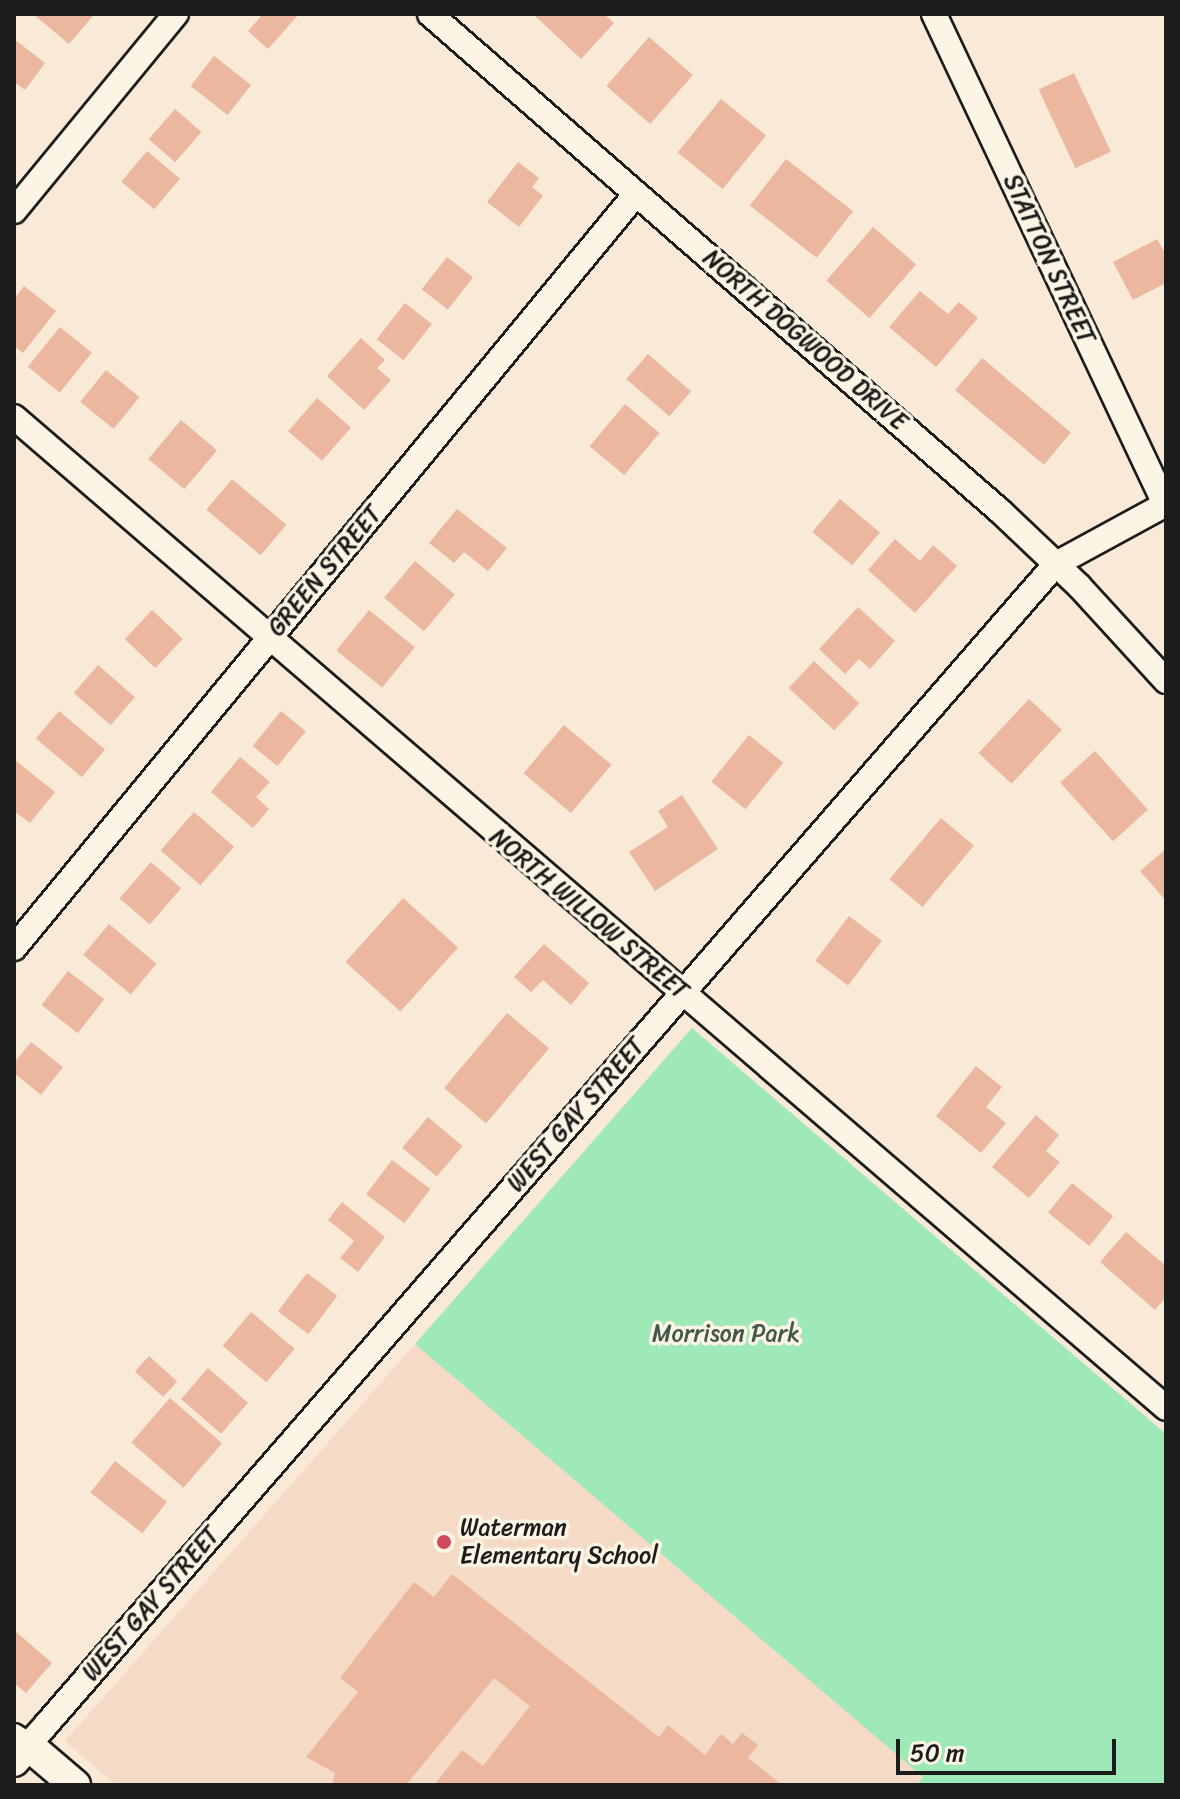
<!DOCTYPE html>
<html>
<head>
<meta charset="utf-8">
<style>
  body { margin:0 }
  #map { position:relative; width:1180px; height:1799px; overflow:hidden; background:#f9e9d7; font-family:Sriracha,sans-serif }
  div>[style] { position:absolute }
  .built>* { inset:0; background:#f5dac6 }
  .green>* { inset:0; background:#9fe8b7 }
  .building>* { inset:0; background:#ecb79f; transform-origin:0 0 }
  .roads { filter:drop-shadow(2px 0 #1c1c1c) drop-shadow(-2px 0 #1c1c1c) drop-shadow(0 2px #1c1c1c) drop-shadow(0 -2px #1c1c1c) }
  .minor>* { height:24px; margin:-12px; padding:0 12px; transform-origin:12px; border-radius:12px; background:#fcf5e5 }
  .tertiary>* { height:30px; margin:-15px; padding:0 15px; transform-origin:15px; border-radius:15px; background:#fcf5e5 }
  .dots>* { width:22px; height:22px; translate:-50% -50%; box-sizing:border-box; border:4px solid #fcf5e5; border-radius:50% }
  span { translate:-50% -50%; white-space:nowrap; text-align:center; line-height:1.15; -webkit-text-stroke:7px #fcf5e5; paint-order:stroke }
  .street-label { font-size:24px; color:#1c1c1c }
  .park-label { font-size:24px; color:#43594a }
  .poi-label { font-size:24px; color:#1c1c1c }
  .left { translate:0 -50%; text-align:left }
  .frame { position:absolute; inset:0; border:16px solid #1c1c1c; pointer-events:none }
  .scale { position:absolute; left:896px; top:1739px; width:220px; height:36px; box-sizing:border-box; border:4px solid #1c1c1c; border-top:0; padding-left:10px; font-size:24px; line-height:28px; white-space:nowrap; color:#1c1c1c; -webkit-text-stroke:6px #fcf5e5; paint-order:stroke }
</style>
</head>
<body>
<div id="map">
  <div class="built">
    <div style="clip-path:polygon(415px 1344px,924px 1777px,917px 1785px,116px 1785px,65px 1741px)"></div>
  </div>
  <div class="green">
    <div style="clip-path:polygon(692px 1028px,1166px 1434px,1166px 1785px,917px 1785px,923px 1777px,415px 1344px)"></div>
  </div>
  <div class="building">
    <div style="clip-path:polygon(33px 14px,90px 14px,93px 16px,69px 44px)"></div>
    <div style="clip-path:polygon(263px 14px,299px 14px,268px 49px,248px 31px)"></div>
    <div style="clip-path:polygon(533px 14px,604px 14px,614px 23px,581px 59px)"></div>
    <div style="left:649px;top:37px;width:58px;height:65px;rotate:41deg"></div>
    <div style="clip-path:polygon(14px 39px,45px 63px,25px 90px,14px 82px)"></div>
    <div style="left:214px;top:56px;width:47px;height:38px;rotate:38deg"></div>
    <div style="left:1074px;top:73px;width:87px;height:39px;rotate:65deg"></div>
    <div style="left:721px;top:99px;width:58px;height:69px;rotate:39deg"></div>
    <div style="left:175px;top:109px;width:35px;height:40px;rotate:41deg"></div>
    <div style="left:147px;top:151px;width:43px;height:40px;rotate:40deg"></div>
    <div style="left:786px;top:159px;width:85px;height:59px;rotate:38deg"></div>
    <div style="clip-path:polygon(518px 162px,539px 178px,532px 187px,543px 196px,519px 227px,487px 202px)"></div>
    <div style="left:873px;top:227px;width:57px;height:71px;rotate:41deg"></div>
    <div style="clip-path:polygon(1157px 239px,1166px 255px,1166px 283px,1133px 300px,1113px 262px)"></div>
    <div style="left:447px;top:257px;width:33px;height:41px;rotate:38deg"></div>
    <div style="clip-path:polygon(24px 286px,56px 311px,23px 353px,14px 346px,14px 299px)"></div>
    <div style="clip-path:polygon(920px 291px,948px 314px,959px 302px,978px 318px,936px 367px,889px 327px)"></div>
    <div style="left:405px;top:303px;width:34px;height:46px;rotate:38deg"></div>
    <div style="left:60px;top:327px;width:41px;height:51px;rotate:39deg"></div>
    <div style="clip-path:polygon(361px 338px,385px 360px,377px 368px,391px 380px,364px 410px,327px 376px)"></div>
    <div style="left:648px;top:354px;width:57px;height:33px;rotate:41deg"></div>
    <div style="left:982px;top:358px;width:116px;height:42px;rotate:40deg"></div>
    <div style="left:106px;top:370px;width:43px;height:41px;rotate:39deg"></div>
    <div style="left:317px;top:398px;width:45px;height:44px;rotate:41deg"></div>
    <div style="left:625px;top:404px;width:45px;height:55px;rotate:40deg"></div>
    <div style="left:181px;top:420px;width:47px;height:51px;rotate:40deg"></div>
    <div style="left:232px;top:479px;width:71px;height:40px;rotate:40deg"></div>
    <div style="left:840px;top:499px;width:52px;height:43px;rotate:40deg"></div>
    <div style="clip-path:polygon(457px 509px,507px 548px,488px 571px,464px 552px,454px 563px,429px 543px)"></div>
    <div style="clip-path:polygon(895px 539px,920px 561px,933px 545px,957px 566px,915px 613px,868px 570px)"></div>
    <div style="left:415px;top:561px;width:52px;height:48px;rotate:40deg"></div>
    <div style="clip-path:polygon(858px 607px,895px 641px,870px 669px,859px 659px,845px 674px,819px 649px)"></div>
    <div style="left:152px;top:610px;width:42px;height:40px;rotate:43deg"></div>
    <div style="left:369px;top:610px;width:59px;height:52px;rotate:39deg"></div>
    <div style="left:814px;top:661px;width:62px;height:37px;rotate:43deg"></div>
    <div style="left:98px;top:665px;width:49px;height:37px;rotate:41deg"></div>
    <div style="left:1029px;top:699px;width:45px;height:74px;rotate:43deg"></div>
    <div style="left:59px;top:711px;width:60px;height:36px;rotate:40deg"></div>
    <div style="left:281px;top:711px;width:32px;height:45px;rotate:39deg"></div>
    <div style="left:564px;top:725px;width:62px;height:63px;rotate:40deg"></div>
    <div style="left:749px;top:735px;width:44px;height:60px;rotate:39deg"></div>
    <div style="left:1095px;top:751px;width:79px;height:47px;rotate:48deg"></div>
    <div style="clip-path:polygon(240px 757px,270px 782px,256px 797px,269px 809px,253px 828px,211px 792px)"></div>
    <div style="clip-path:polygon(16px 761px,55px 792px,30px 823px,14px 811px)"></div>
    <div style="clip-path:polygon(682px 795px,718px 849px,655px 891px,629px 852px,668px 827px,658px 811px)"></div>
    <div style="left:194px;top:812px;width:53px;height:51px;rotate:41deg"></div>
    <div style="left:941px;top:818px;width:43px;height:80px;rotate:40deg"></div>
    <div style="clip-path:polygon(1166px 849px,1166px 901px,1140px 871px)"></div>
    <div style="left:151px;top:862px;width:40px;height:48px;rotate:41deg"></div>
    <div style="left:403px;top:898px;width:74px;height:86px;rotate:42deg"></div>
    <div style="left:849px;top:916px;width:41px;height:56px;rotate:37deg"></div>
    <div style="left:109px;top:924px;width:62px;height:40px;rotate:40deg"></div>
    <div style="clip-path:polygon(544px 944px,589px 983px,571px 1005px,543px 980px,531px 992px,514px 977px)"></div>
    <div style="left:68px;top:971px;width:46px;height:43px;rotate:38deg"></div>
    <div style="left:507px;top:1013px;width:55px;height:98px;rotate:40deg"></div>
    <div style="clip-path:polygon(31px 1042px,63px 1067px,41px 1095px,14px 1073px,14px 1063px)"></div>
    <div style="clip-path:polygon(976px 1066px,1002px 1087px,986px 1107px,1006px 1123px,981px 1153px,936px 1116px)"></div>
    <div style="clip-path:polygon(1036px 1115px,1059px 1135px,1046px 1151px,1060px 1162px,1029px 1198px,992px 1167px)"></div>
    <div style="left:428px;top:1117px;width:45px;height:40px;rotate:40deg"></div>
    <div style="left:392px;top:1160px;width:48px;height:43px;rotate:37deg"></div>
    <div style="left:1072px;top:1183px;width:53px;height:38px;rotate:39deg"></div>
    <div style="clip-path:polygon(342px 1202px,385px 1237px,358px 1272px,340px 1258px,354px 1241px,328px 1220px)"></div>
    <div style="clip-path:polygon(1126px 1232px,1166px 1266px,1166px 1297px,1155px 1310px,1100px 1262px)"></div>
    <div style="left:307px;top:1273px;width:38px;height:48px;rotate:37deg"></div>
    <div style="left:251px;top:1312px;width:57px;height:44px;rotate:40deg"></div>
    <div style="left:149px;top:1356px;width:38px;height:21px;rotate:42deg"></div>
    <div style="left:208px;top:1368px;width:53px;height:41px;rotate:41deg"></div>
    <div style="left:170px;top:1398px;width:69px;height:59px;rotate:41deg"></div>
    <div style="left:115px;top:1461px;width:66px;height:40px;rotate:38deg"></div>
    <div style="clip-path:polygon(452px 1574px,659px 1737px,668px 1725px,705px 1755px,721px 1734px,733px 1744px,742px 1733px,758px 1745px,748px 1758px,782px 1785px,434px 1785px,462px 1750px,483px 1766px,530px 1706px,494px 1678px,406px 1785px,332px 1785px,335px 1773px,306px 1757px,358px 1692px,340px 1678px,414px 1582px,434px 1597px)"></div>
    <div style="clip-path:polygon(14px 1630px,52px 1663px,26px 1693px,14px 1683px)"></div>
  </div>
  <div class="roads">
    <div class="minor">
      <div style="left:430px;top:14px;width:756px;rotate:41.09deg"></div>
      <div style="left:1000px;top:511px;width:109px;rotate:43.5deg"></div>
      <div style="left:1079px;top:586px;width:129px;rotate:47.5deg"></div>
      <div style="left:934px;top:14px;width:542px;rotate:64.76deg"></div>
      <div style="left:14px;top:211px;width:255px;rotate:-50.6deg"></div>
      <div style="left:14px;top:417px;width:1520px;rotate:40.7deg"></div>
      <div style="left:14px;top:948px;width:977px;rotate:-50.48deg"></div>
      <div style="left:14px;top:1736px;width:17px;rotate:33deg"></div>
      <div style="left:28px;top:1745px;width:25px;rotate:-48deg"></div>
      <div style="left:45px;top:1726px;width:1540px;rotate:-48.98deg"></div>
      <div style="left:1056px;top:564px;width:125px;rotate:-28.6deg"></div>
    </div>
    <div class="tertiary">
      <div style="left:14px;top:1761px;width:21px;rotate:-49deg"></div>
      <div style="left:28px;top:1745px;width:62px;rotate:40.4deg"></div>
    </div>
  </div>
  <div class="dots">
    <div style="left:444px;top:1542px;background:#d1495b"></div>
  </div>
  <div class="street-label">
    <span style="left:1049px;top:259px;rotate:65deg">STATTON STREET</span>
    <span style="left:805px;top:340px;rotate:41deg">NORTH DOGWOOD DRIVE</span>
    <span style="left:325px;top:571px;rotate:-50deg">GREEN STREET</span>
    <span style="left:589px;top:914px;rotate:40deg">NORTH WILLOW STREET</span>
    <span style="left:576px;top:1115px;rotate:-49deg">WEST GAY STREET</span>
    <span style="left:151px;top:1604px;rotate:-49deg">WEST GAY STREET</span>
  </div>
  <div class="park-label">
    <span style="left:726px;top:1334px">Morrison Park</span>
  </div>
  <div class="poi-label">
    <span class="left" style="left:460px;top:1542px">Waterman<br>Elementary School</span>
  </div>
  <div class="frame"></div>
  <div class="scale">50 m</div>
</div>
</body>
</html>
